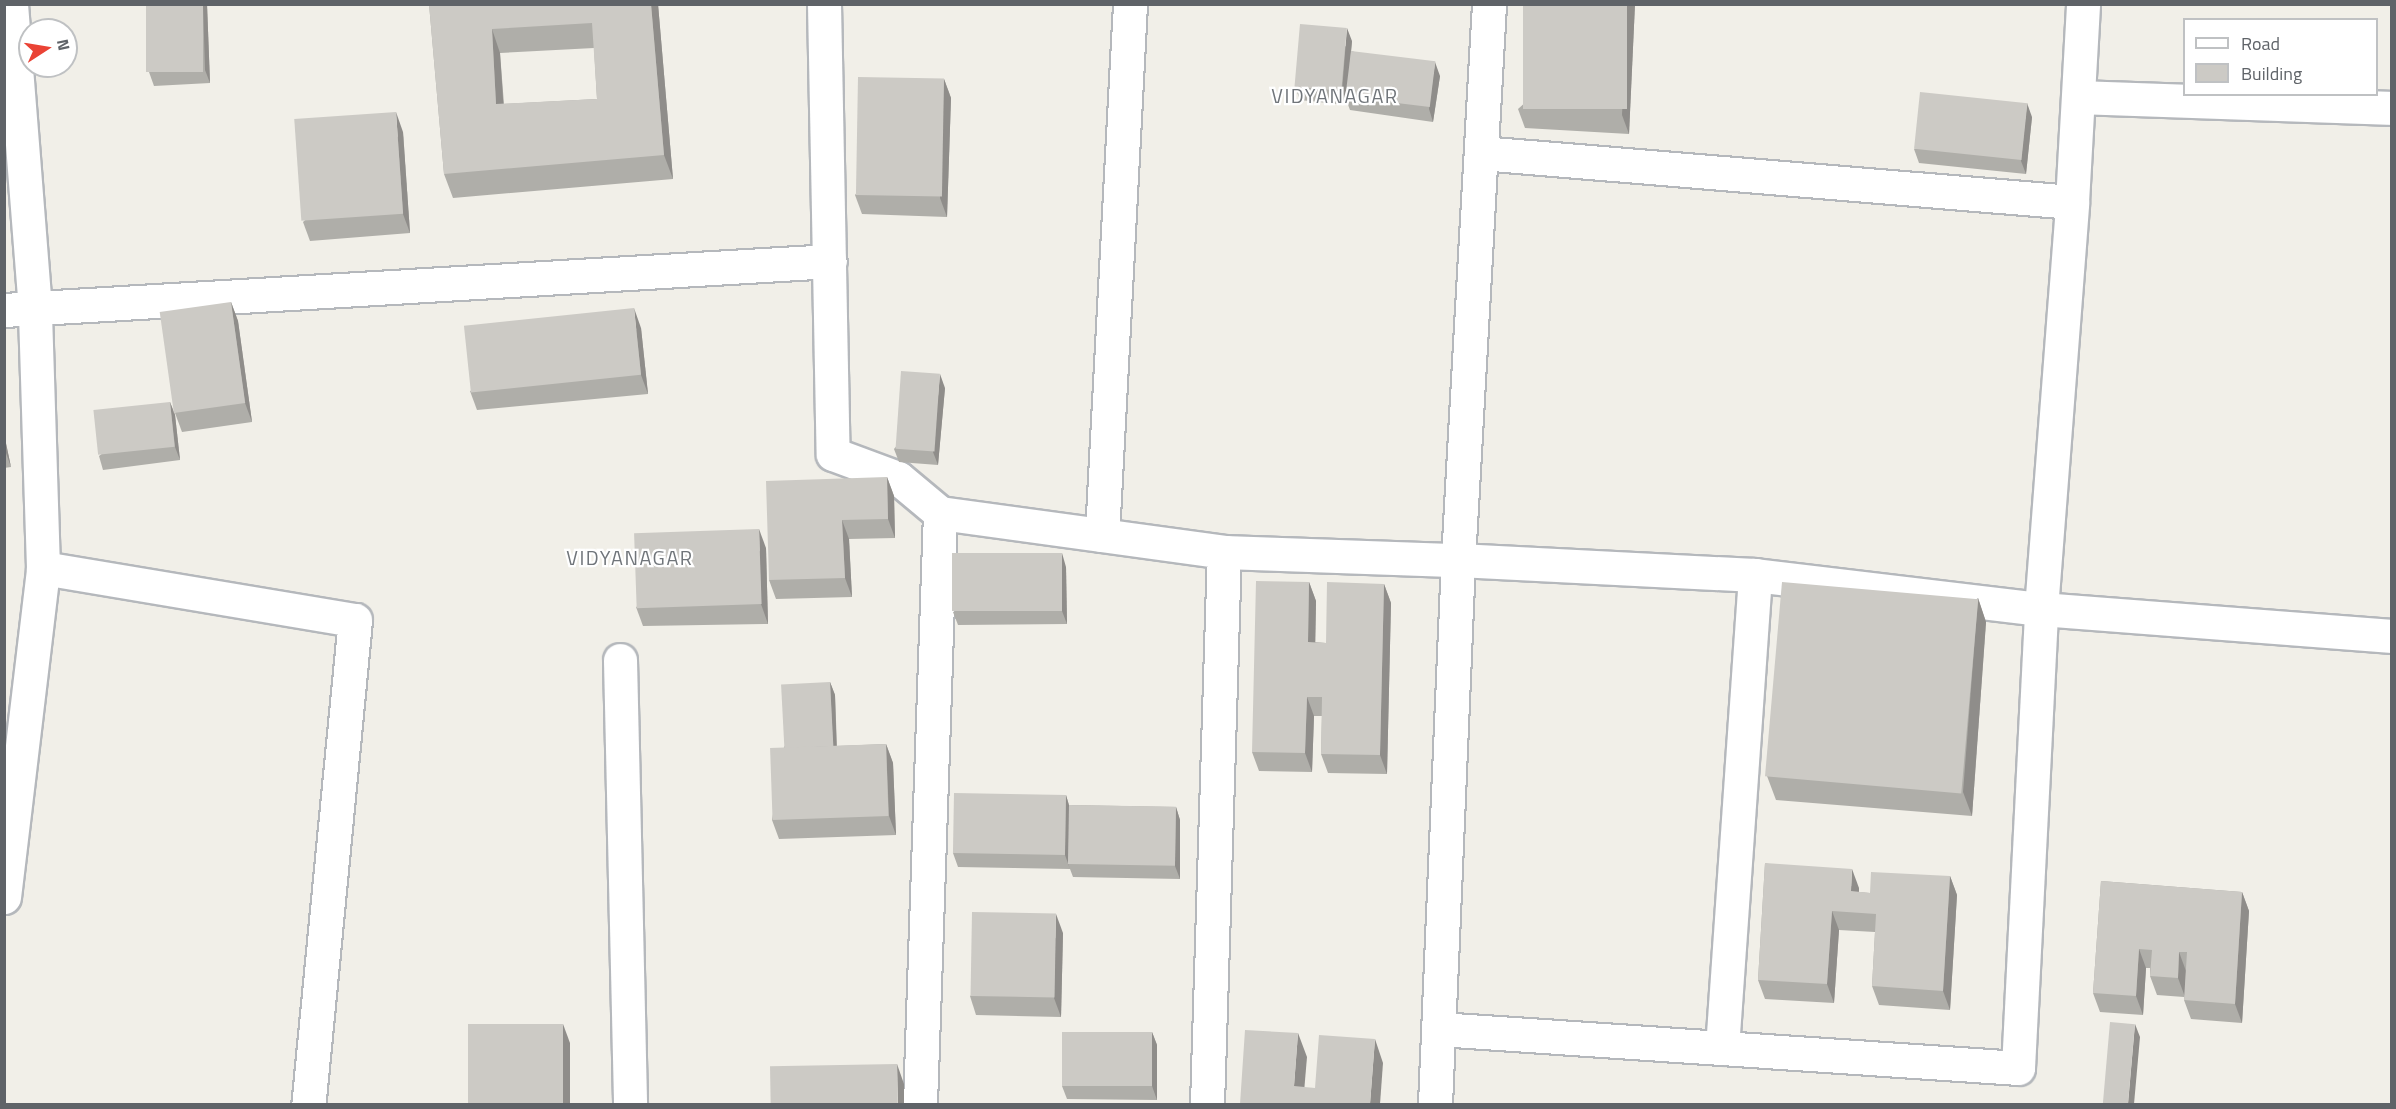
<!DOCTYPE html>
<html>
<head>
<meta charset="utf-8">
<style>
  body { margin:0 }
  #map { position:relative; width:2396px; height:1109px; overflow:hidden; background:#f1efe8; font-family:"Titillium Web",sans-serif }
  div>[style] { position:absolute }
  .roads { filter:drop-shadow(2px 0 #b5b8bc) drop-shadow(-2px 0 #b5b8bc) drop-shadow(0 2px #b5b8bc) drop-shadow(0 -2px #b5b8bc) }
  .minor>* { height:33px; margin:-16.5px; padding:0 16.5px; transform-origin:16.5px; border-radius:16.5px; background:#fff }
  .wall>* { inset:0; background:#afaea9 }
  .shaded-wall>* { inset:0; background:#8f8d8a }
  .building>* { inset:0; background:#cccac5; transform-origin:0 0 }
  span { translate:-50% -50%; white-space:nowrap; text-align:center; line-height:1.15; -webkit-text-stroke:4.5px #fff; paint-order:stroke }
  .neighbourhood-label { font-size:20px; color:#70757a; letter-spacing:1.5px }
  .frame { position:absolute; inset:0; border:6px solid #5f6368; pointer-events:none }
  .legend { position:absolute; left:2183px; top:18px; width:195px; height:78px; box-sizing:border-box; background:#fff; border:2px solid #bfc1c3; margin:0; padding:8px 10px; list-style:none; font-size:18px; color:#5f6368 }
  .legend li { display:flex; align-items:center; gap:12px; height:30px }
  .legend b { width:30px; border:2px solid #bfc1c3 }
  .north { position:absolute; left:18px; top:18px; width:60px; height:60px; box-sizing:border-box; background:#fff; border:2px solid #bfc1c3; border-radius:50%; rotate:78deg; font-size:16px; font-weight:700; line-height:24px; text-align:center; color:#5f6368 }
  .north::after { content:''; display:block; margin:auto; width:21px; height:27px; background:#ea4335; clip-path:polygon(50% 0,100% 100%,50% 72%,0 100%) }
</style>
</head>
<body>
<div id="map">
  <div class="roads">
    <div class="minor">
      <div style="left:824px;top:4px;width:450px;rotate:88.9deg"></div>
      <div style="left:833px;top:454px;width:69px;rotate:20.3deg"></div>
      <div style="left:898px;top:478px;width:55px;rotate:39.8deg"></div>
      <div style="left:940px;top:513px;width:591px;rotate:91.94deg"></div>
      <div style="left:2079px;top:97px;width:313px;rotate:2deg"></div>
      <div style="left:1481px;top:153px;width:593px;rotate:4.74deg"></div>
      <div style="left:4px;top:310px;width:827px;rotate:-3.39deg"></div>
      <div style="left:940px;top:513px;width:287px;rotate:7.8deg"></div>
      <div style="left:1224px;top:552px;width:234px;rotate:2deg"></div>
      <div style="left:1458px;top:560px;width:297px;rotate:2.9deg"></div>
      <div style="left:1755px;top:575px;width:288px;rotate:6.8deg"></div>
      <div style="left:2041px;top:609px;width:352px;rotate:4.4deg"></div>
      <div style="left:1102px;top:535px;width:532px;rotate:-86.98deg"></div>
      <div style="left:43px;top:568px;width:316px;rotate:9.5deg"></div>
      <div style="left:355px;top:620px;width:486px;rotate:95.5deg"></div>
      <div style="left:620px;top:660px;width:444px;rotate:88.7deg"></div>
      <div style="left:4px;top:897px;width:331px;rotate:-83.2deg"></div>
      <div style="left:43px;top:568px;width:259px;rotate:-91.8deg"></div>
      <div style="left:35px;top:309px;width:306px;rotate:-94.5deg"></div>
      <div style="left:1439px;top:1029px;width:580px;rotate:3.85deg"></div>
      <div style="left:2018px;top:1068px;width:460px;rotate:-87.1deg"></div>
      <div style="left:2041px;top:609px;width:408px;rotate:-85.6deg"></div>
      <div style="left:2072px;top:202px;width:198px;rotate:-86.8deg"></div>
      <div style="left:1722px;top:1048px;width:474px;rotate:-86deg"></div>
      <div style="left:1207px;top:1104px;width:552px;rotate:-88.24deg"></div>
      <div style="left:1435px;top:1104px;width:544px;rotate:-87.58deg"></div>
      <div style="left:1458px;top:560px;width:557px;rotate:-86.81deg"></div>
    </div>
  </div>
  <div class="wall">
    <div style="clip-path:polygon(146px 4px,207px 4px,210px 83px,154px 86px,149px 72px)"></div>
    <div style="clip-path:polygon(evenodd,429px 4px,658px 4px,673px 179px,453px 198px,444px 174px,429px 4px,594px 48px,597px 99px,504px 104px,500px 53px,594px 48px)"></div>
    <div style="clip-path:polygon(1635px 4px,1629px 134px,1525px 128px,1518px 109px)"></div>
    <div style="clip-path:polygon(1352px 41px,1351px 51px,1440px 76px,1433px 122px,1350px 110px,1347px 102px,1347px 105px,1300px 100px,1295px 87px)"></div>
    <div style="clip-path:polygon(944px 79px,951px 98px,947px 217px,862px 214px,855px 195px)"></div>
    <div style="clip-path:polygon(2032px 117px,2026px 174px,1919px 163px,1914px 149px)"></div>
    <div style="clip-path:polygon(403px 132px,410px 233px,310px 241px,303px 222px)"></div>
    <div style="clip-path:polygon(231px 302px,238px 321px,252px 422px,182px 432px,175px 413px)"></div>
    <div style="clip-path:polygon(641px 328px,648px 394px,477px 410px,470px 391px)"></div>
    <div style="clip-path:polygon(945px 388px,938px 465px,899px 462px,894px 449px)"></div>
    <div style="clip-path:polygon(170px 402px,175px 415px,180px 460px,103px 470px,99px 456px)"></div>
    <div style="clip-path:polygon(4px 434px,11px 467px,4px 468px)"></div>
    <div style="clip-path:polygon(887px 477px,894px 496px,895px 538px,849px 539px,852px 597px,776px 599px,769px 580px)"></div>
    <div style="clip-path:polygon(766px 548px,768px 624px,643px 626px,636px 607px)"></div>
    <div style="clip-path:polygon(1066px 567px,1067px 624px,958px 625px,953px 612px)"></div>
    <div style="clip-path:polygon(1309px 582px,1316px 601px,1315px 642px,1326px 643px,1384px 584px,1391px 603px,1387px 774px,1328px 773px,1321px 754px,1322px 716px,1314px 716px,1312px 772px,1259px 771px,1252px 752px)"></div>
    <div style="clip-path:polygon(1978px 598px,1986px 622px,1972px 816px,1776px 800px,1767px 776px)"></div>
    <div style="clip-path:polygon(830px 682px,835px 695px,837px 746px,886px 744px,893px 763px,896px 835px,779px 839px,772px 820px,784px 747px)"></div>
    <div style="clip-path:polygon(1066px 795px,1069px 805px,1176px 807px,1180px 820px,1180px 879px,1073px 877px,1070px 869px,958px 867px,953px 853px)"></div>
    <div style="clip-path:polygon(1765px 863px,1859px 888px,1859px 892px,1870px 893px,1950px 876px,1957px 895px,1950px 1010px,1879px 1005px,1872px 986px,1875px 932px,1839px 930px,1834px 1003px,1765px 999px,1758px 980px)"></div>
    <div style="clip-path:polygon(2101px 881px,2242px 892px,2249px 911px,2242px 1023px,2191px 1019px,2184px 1000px,2184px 997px,2157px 995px,2150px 976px,2150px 968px,2146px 968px,2143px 1015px,2100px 1012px,2093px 993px)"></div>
    <div style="clip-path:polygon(1063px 933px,1061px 1017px,976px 1015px,970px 996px)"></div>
    <div style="clip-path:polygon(1152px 1032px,1157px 1045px,1157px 1100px,1067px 1099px,1062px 1086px)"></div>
  </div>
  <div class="shaded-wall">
    <div style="clip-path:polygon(203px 4px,207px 4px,210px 83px,205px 70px)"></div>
    <div style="clip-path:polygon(651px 4px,658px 4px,673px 179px,664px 155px)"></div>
    <div style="clip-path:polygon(1627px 4px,1635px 4px,1629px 134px,1622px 115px)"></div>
    <div style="clip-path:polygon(1347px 28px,1352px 41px,1347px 97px,1345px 97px,1347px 105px,1342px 91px)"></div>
    <div style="clip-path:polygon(492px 29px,500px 53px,505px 129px,496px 104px)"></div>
    <div style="clip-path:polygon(1435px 62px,1440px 76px,1433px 122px,1429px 109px)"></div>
    <div style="clip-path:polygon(944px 79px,951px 98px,947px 217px,940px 198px)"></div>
    <div style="clip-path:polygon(2027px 103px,2032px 117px,2026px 174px,2021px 161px)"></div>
    <div style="clip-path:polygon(396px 112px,403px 132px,410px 233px,403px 214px)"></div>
    <div style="clip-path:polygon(231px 302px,238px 321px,252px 422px,245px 403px)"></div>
    <div style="clip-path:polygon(634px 308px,641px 328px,648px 394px,641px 375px)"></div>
    <div style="clip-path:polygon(940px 374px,945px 388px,938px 465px,933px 452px)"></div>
    <div style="clip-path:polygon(170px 402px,175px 415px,180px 460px,175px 447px)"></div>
    <div style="clip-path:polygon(4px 434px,11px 467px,6px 453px,4px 445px)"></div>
    <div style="clip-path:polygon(887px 477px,894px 496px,895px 538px,888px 519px)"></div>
    <div style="clip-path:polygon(842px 520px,849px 539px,852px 597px,845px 578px)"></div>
    <div style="clip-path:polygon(759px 529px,766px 548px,768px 624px,761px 604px)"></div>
    <div style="clip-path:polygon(1062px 553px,1066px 567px,1067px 624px,1062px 611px)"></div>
    <div style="clip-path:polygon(1309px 582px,1316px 601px,1315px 661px,1308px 642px)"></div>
    <div style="clip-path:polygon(1384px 584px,1391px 603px,1387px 774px,1380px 755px)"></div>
    <div style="clip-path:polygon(1978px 598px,1986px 622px,1972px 816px,1963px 792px)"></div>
    <div style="clip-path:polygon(830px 682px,835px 695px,837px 761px,833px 747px)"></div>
    <div style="clip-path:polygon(1307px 697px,1314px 716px,1312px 772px,1305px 753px)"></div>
    <div style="clip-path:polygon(886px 744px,893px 763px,896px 835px,889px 816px)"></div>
    <div style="clip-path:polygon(1066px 795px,1070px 809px,1068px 864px,1070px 869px,1065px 855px)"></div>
    <div style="clip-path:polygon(1176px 807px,1180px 820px,1180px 879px,1175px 866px)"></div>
    <div style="clip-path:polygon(1852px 869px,1859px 888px,1858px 911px,1851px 891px)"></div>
    <div style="clip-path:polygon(1950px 876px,1957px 895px,1950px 1010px,1943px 991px)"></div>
    <div style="clip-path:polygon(2242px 892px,2249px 911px,2242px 1023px,2235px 1004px)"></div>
    <div style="clip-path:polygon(1832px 911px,1839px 930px,1834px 1003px,1827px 984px)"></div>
    <div style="clip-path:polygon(1056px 914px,1063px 933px,1061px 1017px,1054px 998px)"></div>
    <div style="clip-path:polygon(2139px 949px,2146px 968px,2143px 1015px,2136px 996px)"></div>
    <div style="clip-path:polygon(2179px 952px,2186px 971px,2185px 997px,2178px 978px)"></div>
    <div style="clip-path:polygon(563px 1024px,570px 1043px,570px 1104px,563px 1104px)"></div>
    <div style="clip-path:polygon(2135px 1024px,2140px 1037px,2134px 1104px,2128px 1104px)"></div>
    <div style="clip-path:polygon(1152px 1032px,1157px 1045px,1157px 1100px,1152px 1086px)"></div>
    <div style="clip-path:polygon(1298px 1033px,1307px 1057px,1303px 1104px,1294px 1086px)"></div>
    <div style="clip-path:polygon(1375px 1039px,1383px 1063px,1380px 1104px,1370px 1104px)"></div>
    <div style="clip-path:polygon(897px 1064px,904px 1084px,904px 1104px,898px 1104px)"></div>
  </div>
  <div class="building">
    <div style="left:146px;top:4px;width:57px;height:68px"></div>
    <div style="clip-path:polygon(evenodd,429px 4px,651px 4px,664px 155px,444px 174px,429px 4px,592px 23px,597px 99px,496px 104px,492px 29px,592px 23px)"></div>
    <div style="left:1523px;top:4px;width:104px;height:105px"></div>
    <div style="left:1300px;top:24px;width:47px;height:63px;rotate:5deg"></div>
    <div style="left:1351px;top:51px;width:85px;height:46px;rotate:7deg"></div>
    <div style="left:858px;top:77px;width:86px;height:118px;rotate:1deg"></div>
    <div style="left:1920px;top:92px;width:108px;height:57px;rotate:6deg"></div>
    <div style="left:396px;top:112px;width:102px;height:102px;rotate:86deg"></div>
    <div style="left:231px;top:302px;width:102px;height:72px;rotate:82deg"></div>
    <div style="left:634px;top:308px;width:67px;height:171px;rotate:84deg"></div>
    <div style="left:901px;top:371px;width:39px;height:78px;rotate:4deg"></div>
    <div style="left:170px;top:402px;width:45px;height:77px;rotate:84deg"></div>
    <div style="clip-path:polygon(887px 477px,888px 519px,842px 520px,845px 578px,769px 580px,766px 481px)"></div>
    <div style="left:759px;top:529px;width:75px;height:125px;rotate:88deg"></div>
    <div style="left:1062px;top:553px;width:58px;height:110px;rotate:90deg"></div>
    <div style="clip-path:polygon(1256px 581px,1309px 582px,1308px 642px,1326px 643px,1327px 582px,1384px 584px,1380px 755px,1321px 754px,1322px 697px,1307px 697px,1305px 753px,1252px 752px)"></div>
    <div style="left:1782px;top:582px;width:197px;height:195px;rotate:5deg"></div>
    <div style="left:830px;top:682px;width:64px;height:49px;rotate:87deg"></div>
    <div style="left:886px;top:744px;width:72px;height:116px;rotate:88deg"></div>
    <div style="left:954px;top:793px;width:112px;height:60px;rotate:1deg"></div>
    <div style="left:1069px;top:805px;width:107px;height:59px;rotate:1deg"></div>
    <div style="clip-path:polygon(1765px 863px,1852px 869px,1851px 891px,1870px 893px,1871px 872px,1950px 876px,1943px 991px,1872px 986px,1876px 914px,1832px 911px,1827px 984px,1758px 980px)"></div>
    <div style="clip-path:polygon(2101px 881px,2242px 892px,2235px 1004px,2184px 1000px,2187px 952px,2179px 952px,2178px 978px,2150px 976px,2152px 950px,2139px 949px,2136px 996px,2093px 993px)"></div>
    <div style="left:972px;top:912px;width:84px;height:84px;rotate:1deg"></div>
    <div style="left:2110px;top:1022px;width:25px;height:82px;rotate:5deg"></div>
    <div style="left:468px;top:1024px;width:95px;height:80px"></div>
    <div style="clip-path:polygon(1245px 1030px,1298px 1033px,1294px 1086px,1315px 1088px,1319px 1035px,1375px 1039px,1370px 1104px,1240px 1104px)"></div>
    <div style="left:1062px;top:1032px;width:90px;height:54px"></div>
    <div style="left:897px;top:1064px;width:40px;height:127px;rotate:89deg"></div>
  </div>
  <div class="neighbourhood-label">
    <span style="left:1335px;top:95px">VIDYANAGAR</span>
    <span style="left:630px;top:557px">VIDYANAGAR</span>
  </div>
  <div class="frame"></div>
  <ul class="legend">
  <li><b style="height:8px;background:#fff"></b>Road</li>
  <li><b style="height:16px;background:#cccac5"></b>Building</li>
  </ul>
  <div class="north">N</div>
</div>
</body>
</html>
